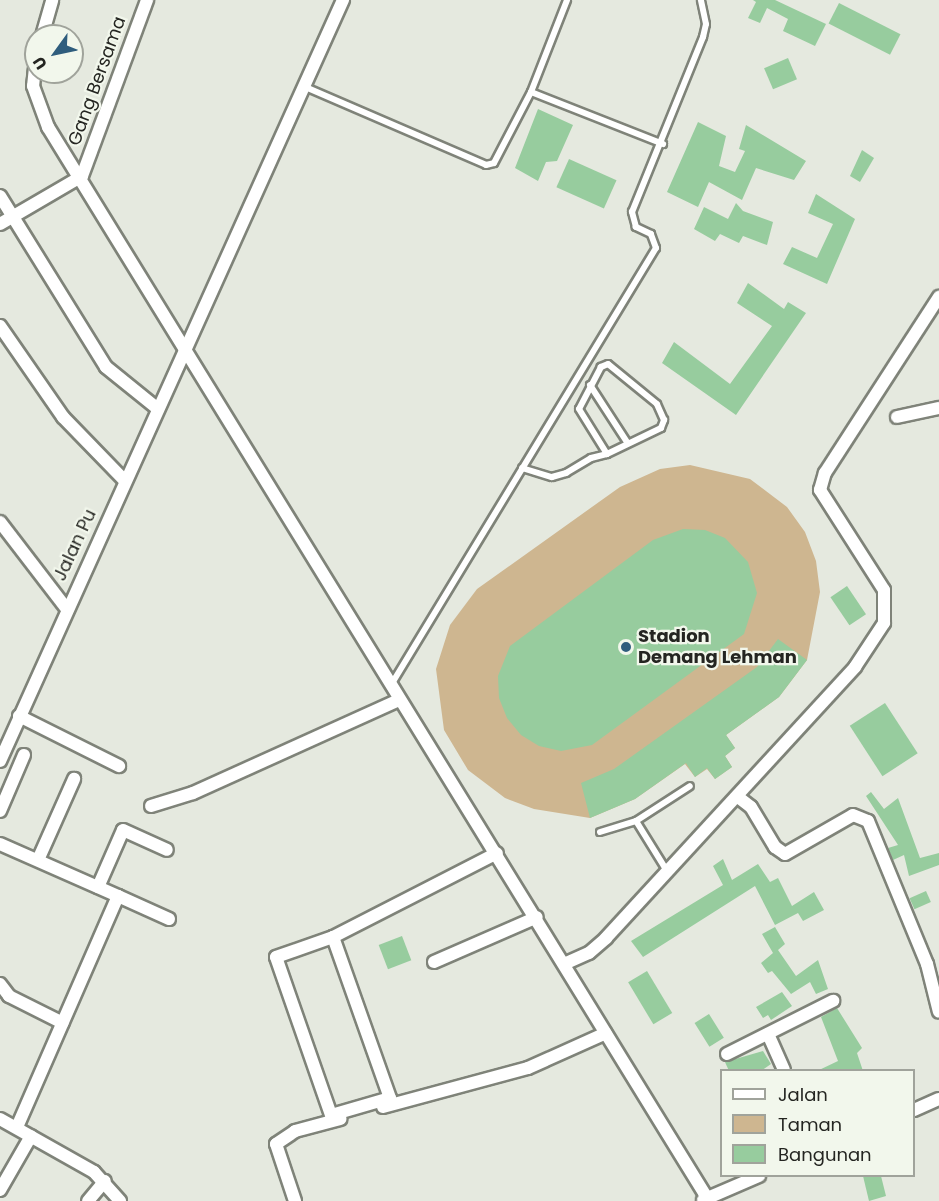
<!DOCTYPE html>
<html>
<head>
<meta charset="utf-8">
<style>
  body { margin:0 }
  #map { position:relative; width:939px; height:1201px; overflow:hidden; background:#e5e9df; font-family:Poppins,sans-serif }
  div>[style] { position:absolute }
  .green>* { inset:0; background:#ceb690 }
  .building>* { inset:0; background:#97cc9e; transform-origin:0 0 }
  .roads { filter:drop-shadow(2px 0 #7f8379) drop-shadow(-2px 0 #7f8379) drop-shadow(0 2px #7f8379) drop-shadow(0 -2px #7f8379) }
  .service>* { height:6px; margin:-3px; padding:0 3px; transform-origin:3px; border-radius:3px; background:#fff }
  .minor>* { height:12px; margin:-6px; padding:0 6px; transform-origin:6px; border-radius:6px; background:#fff }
  .dots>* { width:16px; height:16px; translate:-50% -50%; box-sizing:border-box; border:3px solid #f2f7ec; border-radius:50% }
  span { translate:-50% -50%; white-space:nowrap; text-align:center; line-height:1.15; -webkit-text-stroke:4.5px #f2f7ec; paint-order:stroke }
  .street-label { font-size:18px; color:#242521 }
  .poi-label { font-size:18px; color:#242521; font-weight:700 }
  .left { translate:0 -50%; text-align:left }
  .legend { position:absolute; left:720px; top:1069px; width:195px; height:108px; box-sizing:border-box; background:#f2f7ec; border:2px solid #a0a39b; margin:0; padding:8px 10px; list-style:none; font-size:18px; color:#242521 }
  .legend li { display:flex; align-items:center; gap:12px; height:30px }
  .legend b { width:30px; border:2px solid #a0a39b }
  .north { position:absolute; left:24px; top:24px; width:60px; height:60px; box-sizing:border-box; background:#f2f7ec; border:2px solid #a0a39b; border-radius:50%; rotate:237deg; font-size:16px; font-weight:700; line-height:24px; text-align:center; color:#242521 }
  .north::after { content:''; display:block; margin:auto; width:21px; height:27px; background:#2f5d7d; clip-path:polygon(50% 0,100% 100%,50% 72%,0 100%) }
</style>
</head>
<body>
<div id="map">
  <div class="green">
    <div style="clip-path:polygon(690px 465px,750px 479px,787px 507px,805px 532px,816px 561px,820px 592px,807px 660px,779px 697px,726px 735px,735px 748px,725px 756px,732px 767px,715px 779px,707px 769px,695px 777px,685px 764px,635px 799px,590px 818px,534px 809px,505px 798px,468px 770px,444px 730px,436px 669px,450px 625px,477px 589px,620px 487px,660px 469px)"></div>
  </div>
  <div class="building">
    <div style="clip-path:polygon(753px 0,775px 0,826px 24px,815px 46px,783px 31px,788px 19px,767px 8px,760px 23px,748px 18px,756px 2px)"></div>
    <div style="left:839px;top:3px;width:69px;height:23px;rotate:27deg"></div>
    <div style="left:788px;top:58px;width:23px;height:26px;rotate:67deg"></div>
    <div style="clip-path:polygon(538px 109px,573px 125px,557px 161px,546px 162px,538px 181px,515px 168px)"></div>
    <div style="clip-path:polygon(698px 122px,726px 136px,719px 166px,735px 172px,745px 151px,739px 149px,746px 125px,806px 161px,794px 180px,756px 168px,742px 200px,709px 182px,698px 207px,667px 192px)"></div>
    <div style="clip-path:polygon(862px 150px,874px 158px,860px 182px,850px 176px)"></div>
    <div style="left:569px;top:159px;width:52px;height:31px;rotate:24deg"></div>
    <div style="clip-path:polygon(816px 194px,855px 219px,827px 284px,783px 264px,792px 247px,817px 258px,833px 224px,808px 213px)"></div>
    <div style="clip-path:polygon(736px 203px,743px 211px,773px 222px,767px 245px,743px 236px,739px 243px,720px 234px,715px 241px,694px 229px,704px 207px,728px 219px)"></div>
    <div style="clip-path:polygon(748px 283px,784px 309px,788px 302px,806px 313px,736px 415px,662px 363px,674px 342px,730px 384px,772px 326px,737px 303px)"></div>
    <div style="clip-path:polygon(683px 529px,705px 530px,725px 538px,748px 562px,757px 593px,744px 634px,592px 745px,561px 751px,539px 746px,521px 735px,507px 718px,499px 698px,498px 676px,510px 646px,653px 540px)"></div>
    <div style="left:847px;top:586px;width:34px;height:20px;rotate:56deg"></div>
    <div style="clip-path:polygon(778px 639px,807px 660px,779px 697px,726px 735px,735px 748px,725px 756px,732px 767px,715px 779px,707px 768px,695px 777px,686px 763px,635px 799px,590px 818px,581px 783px,614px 769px,757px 667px)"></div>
    <div style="left:885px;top:703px;width:60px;height:42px;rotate:57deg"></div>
    <div style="clip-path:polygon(871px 792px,884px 809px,898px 798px,920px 858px,939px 853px,939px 865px,909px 876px,904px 855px,893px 860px,888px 848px,898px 845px,866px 796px)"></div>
    <div style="clip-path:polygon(723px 859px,732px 880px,758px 864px,770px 882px,778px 878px,792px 906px,814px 892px,824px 910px,803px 921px,798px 913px,775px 925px,755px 886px,643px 957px,631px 941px,723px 885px,713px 866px)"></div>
    <div style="left:926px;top:891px;width:12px;height:18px;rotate:66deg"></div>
    <div style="clip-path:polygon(775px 927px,785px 944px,778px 950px,796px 976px,818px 960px,828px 989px,816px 994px,810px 982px,791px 994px,772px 971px,768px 973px,761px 963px,773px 953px,762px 934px)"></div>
    <div style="left:402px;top:936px;width:26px;height:25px;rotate:69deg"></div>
    <div style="left:647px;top:971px;width:49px;height:22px;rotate:59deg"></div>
    <div style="clip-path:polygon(782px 992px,792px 1006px,771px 1020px,768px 1015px,763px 1018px,756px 1007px)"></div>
    <div style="clip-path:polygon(837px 1008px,862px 1048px,857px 1053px,863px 1071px,817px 1071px,838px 1061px,821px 1017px)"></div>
    <div style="left:709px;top:1014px;width:28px;height:17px;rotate:58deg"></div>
    <div style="clip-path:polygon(763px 1051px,771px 1064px,761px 1071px,729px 1071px,725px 1062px)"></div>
    <div style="clip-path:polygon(863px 1176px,881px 1176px,886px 1196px,869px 1201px)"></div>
  </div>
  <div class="roads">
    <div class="service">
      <div style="left:303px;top:86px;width:199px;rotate:23.3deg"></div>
      <div style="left:486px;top:165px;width:8px;rotate:-14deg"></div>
      <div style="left:494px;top:163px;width:80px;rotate:-62.5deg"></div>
      <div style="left:531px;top:92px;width:99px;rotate:-68.6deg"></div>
      <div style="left:531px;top:92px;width:142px;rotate:21.5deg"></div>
      <div style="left:590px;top:385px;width:68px;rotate:57deg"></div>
      <div style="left:522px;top:468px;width:31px;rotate:17deg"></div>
      <div style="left:552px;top:477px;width:15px;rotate:-16deg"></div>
      <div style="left:566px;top:473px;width:29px;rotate:-31deg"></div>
      <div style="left:591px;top:458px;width:16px;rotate:-14deg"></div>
      <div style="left:607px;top:454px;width:60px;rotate:-25.7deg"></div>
      <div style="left:661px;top:428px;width:9px;rotate:-69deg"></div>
      <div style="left:664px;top:420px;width:17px;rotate:-114deg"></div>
      <div style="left:657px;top:404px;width:63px;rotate:-140.8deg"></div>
      <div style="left:608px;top:364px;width:8px;rotate:157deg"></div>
      <div style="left:601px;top:367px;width:47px;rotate:117.6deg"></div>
      <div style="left:579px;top:409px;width:53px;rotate:58.1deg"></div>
      <div style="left:391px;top:685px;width:511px;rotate:-58.77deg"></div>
      <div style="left:656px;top:248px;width:15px;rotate:-110deg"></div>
      <div style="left:651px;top:234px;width:17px;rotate:-155deg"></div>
      <div style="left:636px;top:227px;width:16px;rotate:-105deg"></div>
      <div style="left:632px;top:212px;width:189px;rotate:-67.9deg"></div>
      <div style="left:703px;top:37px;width:13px;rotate:-77deg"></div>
      <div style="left:706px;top:24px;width:25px;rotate:-102deg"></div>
      <div style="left:636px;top:821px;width:59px;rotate:58.2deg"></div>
      <div style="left:600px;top:832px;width:38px;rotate:-17deg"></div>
      <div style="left:636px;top:821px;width:64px;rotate:-32.9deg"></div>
    </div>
    <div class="minor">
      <div style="left:42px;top:36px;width:37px;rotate:-74deg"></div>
      <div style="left:36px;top:58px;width:28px;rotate:96deg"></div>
      <div style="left:33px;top:86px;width:44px;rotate:69.9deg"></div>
      <div style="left:48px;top:127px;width:1261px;rotate:58.39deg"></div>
      <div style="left:82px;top:176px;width:188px;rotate:-69.7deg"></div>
      <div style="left:0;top:196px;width:201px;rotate:58.2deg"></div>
      <div style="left:106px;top:367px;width:67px;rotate:38.9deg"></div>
      <div style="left:0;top:224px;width:95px;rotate:-30.3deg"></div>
      <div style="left:0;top:326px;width:111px;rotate:55.3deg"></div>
      <div style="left:63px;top:417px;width:88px;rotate:45.9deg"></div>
      <div style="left:897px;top:417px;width:43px;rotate:-12.1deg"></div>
      <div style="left:0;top:522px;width:108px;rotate:52.5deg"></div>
      <div style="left:19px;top:716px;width:112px;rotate:26.6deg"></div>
      <div style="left:0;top:761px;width:835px;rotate:-65.74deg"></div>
      <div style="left:738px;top:797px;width:16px;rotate:38deg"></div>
      <div style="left:751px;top:807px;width:47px;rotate:59deg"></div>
      <div style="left:775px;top:847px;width:12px;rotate:35deg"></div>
      <div style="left:785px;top:854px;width:78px;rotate:-29.8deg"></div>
      <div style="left:853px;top:815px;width:16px;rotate:22deg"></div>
      <div style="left:868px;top:821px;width:155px;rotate:67.6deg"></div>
      <div style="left:927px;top:964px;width:49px;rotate:76deg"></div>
      <div style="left:151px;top:806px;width:44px;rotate:-17.2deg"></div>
      <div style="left:193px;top:793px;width:226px;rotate:-24.3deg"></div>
      <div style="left:0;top:811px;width:61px;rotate:-66.8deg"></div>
      <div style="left:0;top:844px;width:129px;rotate:23.8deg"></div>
      <div style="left:118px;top:896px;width:252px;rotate:113.6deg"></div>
      <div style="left:38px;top:860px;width:89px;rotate:-66deg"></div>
      <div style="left:98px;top:887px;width:62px;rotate:-66.3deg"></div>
      <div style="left:123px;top:830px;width:48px;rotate:24.4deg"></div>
      <div style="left:118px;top:896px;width:56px;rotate:24.3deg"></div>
      <div style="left:333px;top:937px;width:171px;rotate:70.5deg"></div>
      <div style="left:390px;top:1098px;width:61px;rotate:163.9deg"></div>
      <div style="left:331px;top:1115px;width:167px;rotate:-109.2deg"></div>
      <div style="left:276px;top:957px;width:60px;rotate:-19.3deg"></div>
      <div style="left:333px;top:937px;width:184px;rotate:-27.1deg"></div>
      <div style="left:434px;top:962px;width:112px;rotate:-23.6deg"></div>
      <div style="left:564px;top:964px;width:27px;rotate:-24deg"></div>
      <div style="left:589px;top:953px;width:23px;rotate:-41deg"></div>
      <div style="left:606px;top:938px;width:368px;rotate:-47.4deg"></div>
      <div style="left:855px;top:667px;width:53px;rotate:-56.6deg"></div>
      <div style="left:884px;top:623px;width:33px;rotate:-90deg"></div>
      <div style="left:884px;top:590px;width:119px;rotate:-122.6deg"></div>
      <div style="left:820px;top:490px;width:18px;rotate:-74deg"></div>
      <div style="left:825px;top:473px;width:210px;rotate:-57.1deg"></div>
      <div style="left:0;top:984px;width:15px;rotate:53deg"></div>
      <div style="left:9px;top:996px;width:60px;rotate:26.6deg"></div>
      <div style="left:768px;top:1034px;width:39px;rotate:66deg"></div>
      <div style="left:727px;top:1054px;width:119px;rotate:-26.6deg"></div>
      <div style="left:383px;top:1107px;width:150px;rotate:-15.1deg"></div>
      <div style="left:528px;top:1068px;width:85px;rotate:-24.2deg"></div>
      <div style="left:914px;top:1110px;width:27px;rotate:-24deg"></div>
      <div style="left:0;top:1119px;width:108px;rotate:29.4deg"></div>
      <div style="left:94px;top:1172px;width:39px;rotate:48deg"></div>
      <div style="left:0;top:1190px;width:62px;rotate:-60.1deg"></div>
      <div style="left:703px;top:1200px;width:61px;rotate:-23.2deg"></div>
      <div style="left:88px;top:1201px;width:26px;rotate:-50deg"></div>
      <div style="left:295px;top:1201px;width:60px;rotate:-108.4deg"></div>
      <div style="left:276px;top:1144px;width:23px;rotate:-34deg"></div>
      <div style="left:295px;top:1131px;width:47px;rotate:-14.9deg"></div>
    </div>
  </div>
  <div class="dots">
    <div style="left:626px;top:647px;background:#2f5d7d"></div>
  </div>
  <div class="street-label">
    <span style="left:97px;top:81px;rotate:-70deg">Gang Bersama</span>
    <span style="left:75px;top:545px;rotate:-65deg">Jalan Pu</span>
  </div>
  <div class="poi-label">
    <span class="left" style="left:638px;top:647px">Stadion<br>Demang Lehman</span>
  </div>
  <ul class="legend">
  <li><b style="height:8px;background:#fff"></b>Jalan</li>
  <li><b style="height:16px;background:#ceb690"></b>Taman</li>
  <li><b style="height:16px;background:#97cc9e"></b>Bangunan</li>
  </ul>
  <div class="north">U</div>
</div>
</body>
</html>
